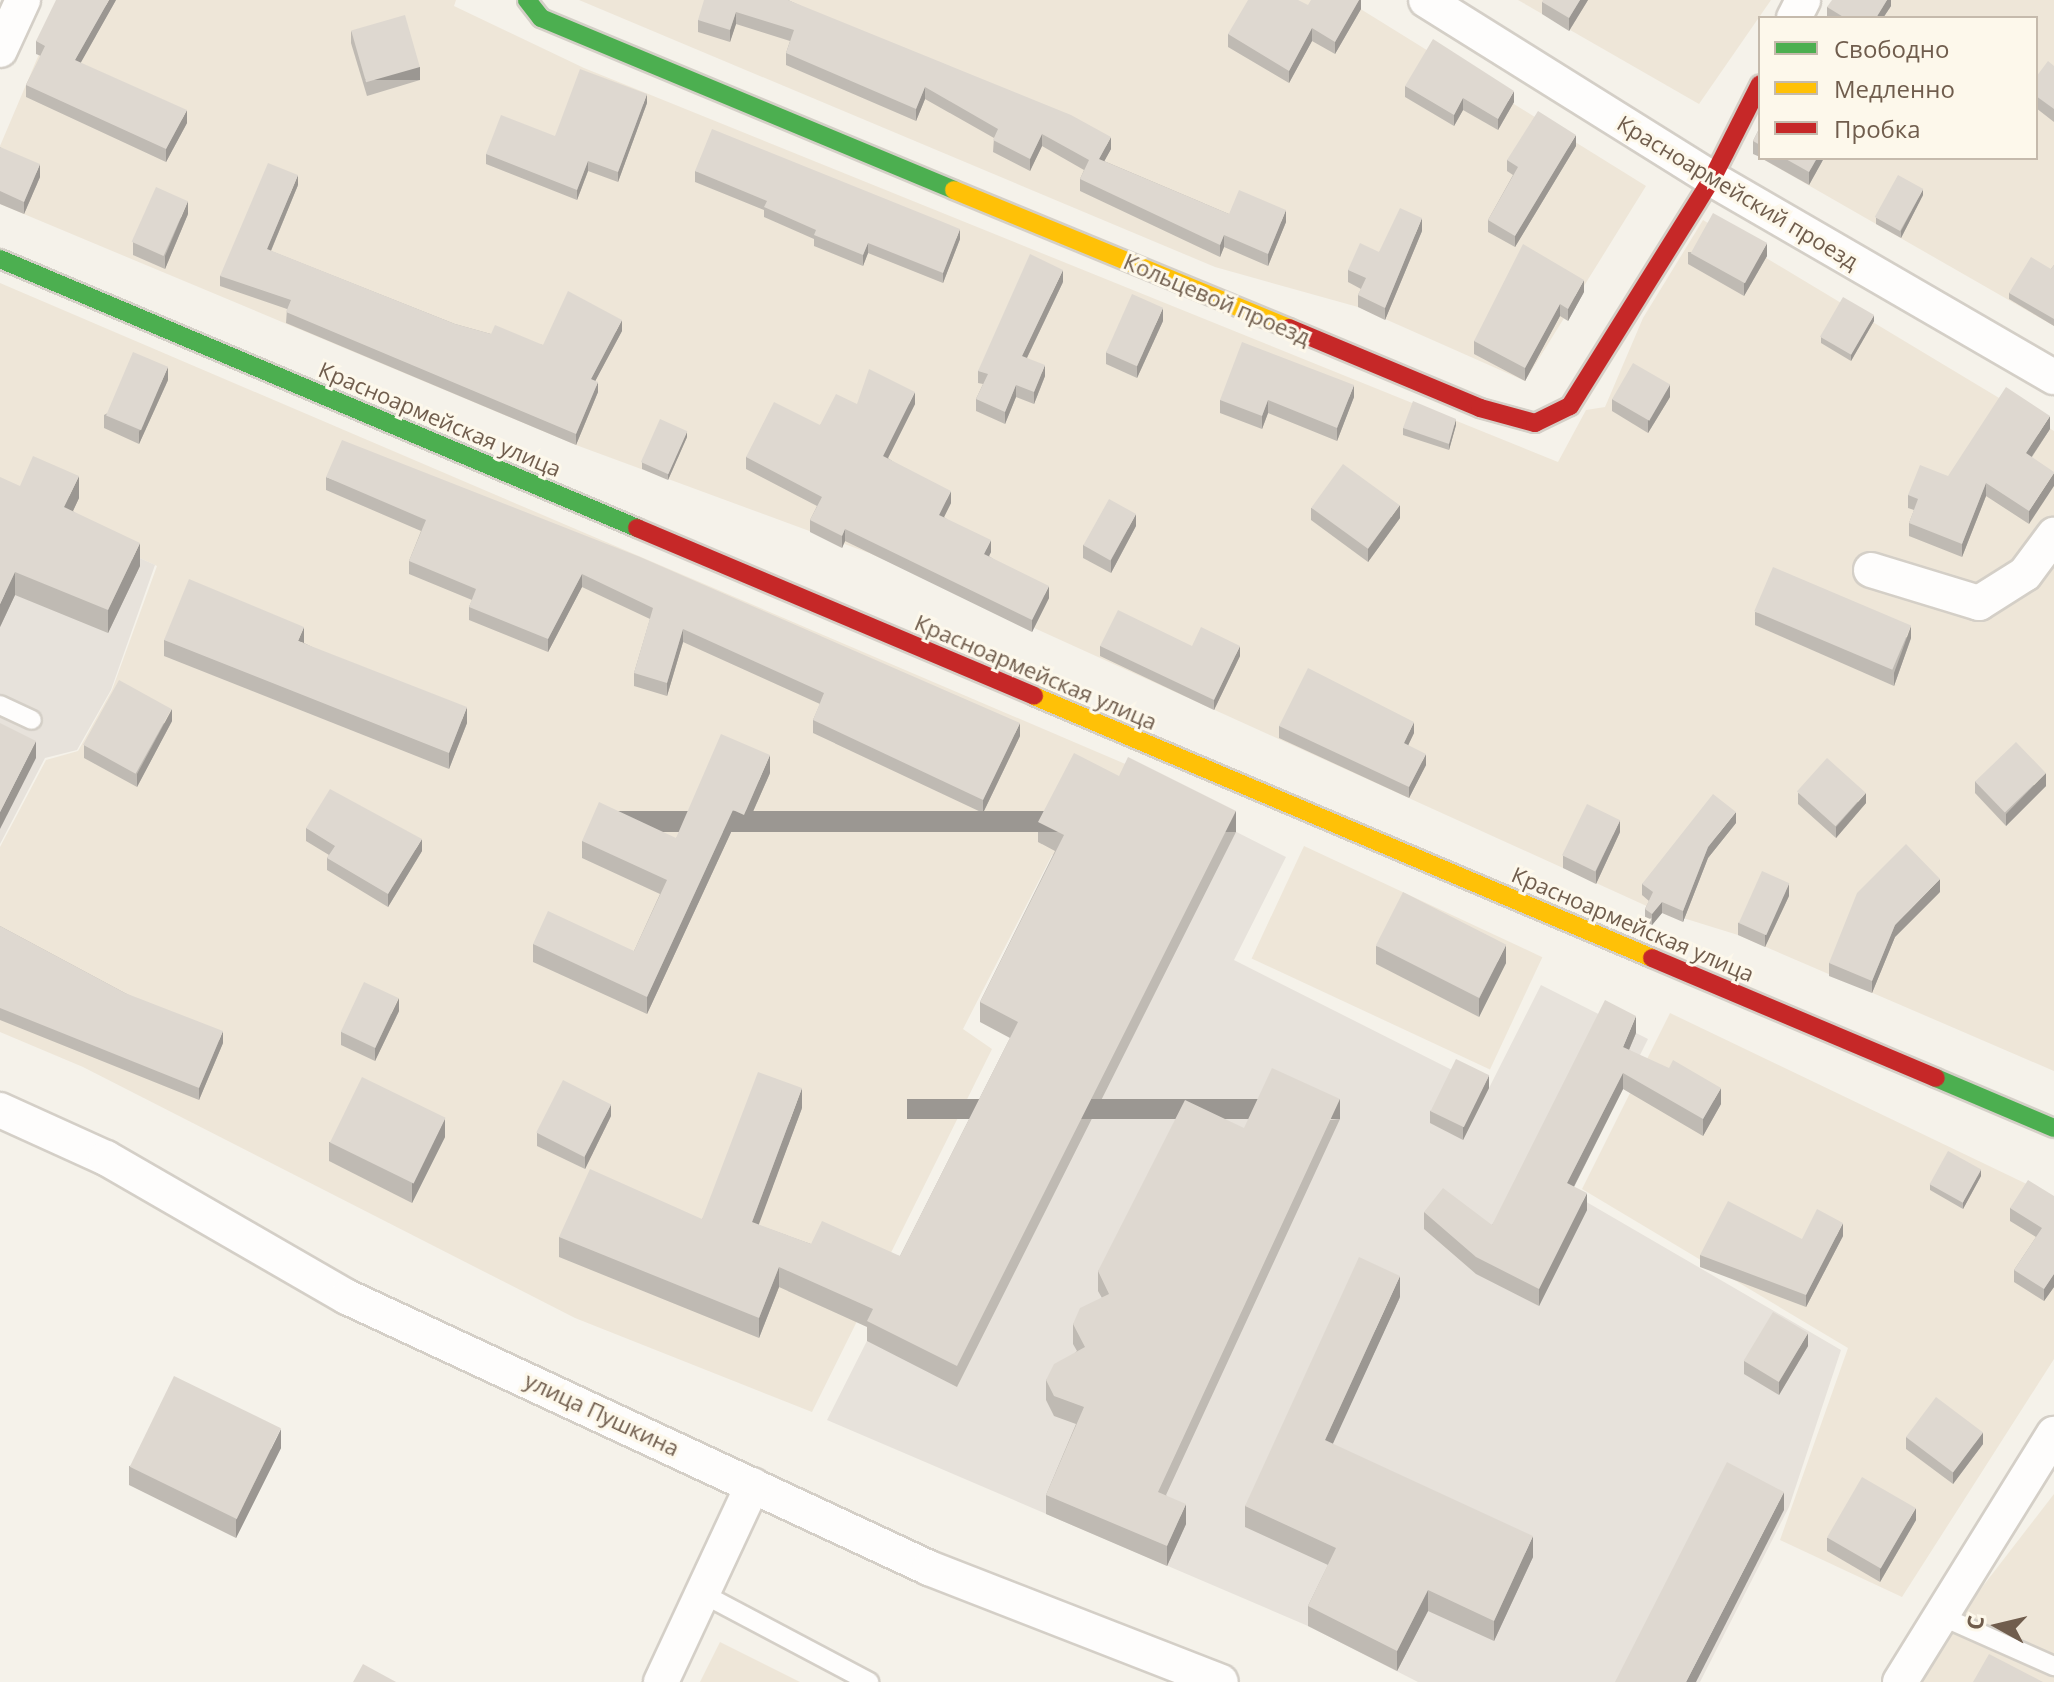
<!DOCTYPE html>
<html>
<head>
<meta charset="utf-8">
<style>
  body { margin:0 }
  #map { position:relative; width:2054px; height:1682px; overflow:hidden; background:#f5f2ea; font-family:"Open Sans",sans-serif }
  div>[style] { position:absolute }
  .residential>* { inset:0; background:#eee6d8; transform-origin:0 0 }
  .industrial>* { inset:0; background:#e7e2db }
  .roads { filter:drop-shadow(2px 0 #d4cfc7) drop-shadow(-2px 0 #d4cfc7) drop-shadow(0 2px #d4cfc7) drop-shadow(0 -2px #d4cfc7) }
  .lane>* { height:18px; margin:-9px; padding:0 9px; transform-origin:9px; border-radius:9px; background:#fefdfc }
  .street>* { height:34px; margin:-17px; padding:0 17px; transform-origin:17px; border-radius:17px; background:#fefdfc }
  .fast>* { height:18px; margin:-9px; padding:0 9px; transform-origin:9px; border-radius:9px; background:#4caf50 }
  .slow>* { height:18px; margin:-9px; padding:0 9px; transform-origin:9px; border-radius:9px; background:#ffc107 }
  .jam>* { height:18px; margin:-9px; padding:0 9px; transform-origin:9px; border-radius:9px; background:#c62828 }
  .wall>* { inset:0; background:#bfbab3 }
  .shaded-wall>* { inset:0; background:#9b9792; transform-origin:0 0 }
  .building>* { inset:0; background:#ded8d0; transform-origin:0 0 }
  span { translate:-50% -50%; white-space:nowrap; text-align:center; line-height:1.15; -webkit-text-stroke:6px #fdf8eb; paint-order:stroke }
  .street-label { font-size:22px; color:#705d4d }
  .legend { position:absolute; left:1758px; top:16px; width:280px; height:144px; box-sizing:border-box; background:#fdf8eb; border:2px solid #c5baac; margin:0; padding:10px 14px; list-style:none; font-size:24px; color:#705d4d }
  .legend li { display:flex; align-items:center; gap:16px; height:40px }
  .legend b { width:40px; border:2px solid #c5baac }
  .north { position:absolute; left:1958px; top:1586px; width:80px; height:80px; -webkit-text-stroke:6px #fdf8eb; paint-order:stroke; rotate:278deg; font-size:22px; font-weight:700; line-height:32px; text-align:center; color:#705d4d }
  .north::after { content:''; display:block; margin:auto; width:28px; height:36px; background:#705d4d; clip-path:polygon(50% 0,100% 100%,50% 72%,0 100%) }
</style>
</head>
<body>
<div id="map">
  <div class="residential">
    <div style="clip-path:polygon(62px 0,456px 0,454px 6px,584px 68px,1558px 462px,1586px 410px,1605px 407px,1643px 318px,1703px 220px,2054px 431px,2054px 1071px,1738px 935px,1651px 908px,869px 553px,576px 445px,0 204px,0 146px)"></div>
    <div style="clip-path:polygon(579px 0,1346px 0,1646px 186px,1525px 381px,1358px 307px,1215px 267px)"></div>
    <div style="clip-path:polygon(1518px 0,1771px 0,1699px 104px)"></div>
    <div style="clip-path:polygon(1840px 0,2054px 0,2054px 326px,1761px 158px,2036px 158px,2036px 18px,1829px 18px)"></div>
    <div style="clip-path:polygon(0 283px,1130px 766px,1079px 866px,1052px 855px,963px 1029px,992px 1049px,812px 1412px,575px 1318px,83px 1067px,0 1032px,0 847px,46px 760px,78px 751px,112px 690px,157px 566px,0 493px)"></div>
    <div style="left:1304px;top:846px;width:263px;height:124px;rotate:25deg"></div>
    <div style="clip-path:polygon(1670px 1013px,2054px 1197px,2054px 1359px,1902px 1597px,1780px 1540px,1848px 1348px,1582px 1189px)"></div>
    <div style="clip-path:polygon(2054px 1494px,2054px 1682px,1922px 1682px,1966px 1608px)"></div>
    <div style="clip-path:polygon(720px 1642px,800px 1682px,700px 1682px)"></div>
  </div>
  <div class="industrial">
    <div style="clip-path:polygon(0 494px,155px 565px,111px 690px,77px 750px,45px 758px,0 844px)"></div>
    <div style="clip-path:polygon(1128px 777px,1286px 857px,1234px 960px,1456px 1072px,1489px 1088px,1541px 985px,1648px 1039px,1571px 1193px,1841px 1350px,1789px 1507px,1700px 1682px,1418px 1682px,1308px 1626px,827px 1420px,1018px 1042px)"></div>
  </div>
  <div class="roads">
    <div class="lane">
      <div style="left:0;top:705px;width:35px;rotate:25deg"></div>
      <div style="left:705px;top:1595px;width:186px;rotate:27.9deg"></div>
      <div style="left:1941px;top:1616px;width:124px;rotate:23.9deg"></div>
    </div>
    <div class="street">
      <div style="left:1426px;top:0;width:337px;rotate:32deg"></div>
      <div style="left:1712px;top:179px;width:395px;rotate:30.1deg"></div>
      <div style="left:1794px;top:18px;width:20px;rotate:-63deg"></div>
      <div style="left:0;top:50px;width:55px;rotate:-65.3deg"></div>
      <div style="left:1871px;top:570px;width:113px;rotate:17deg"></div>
      <div style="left:1979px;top:603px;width:54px;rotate:-32.2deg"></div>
      <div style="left:2025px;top:574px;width:49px;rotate:-53.4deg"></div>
      <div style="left:0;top:1110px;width:116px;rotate:24.4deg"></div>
      <div style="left:106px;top:1158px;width:278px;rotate:30deg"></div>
      <div style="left:347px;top:1297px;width:642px;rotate:24.97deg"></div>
      <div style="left:929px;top:1568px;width:313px;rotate:21.3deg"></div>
      <div style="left:661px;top:1682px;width:217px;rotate:-65deg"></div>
      <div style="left:1900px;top:1682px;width:292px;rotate:-58.2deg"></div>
    </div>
    <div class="fast">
      <div style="left:527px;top:0;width:23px;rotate:52deg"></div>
      <div style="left:541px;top:18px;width:447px;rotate:22.6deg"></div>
      <div style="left:0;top:259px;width:691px;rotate:22.89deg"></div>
      <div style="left:1936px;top:1078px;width:128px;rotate:23deg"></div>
    </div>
    <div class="slow">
      <div style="left:954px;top:190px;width:362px;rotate:22.4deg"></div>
      <div style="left:1034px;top:696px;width:671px;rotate:22.97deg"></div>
    </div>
    <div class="jam">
      <div style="left:1289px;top:328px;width:207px;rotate:22.7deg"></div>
      <div style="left:1480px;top:408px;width:57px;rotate:15.3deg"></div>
      <div style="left:1535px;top:423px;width:39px;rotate:-26deg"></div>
      <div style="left:1570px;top:406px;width:268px;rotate:-58deg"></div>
      <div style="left:1712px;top:179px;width:106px;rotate:-63.2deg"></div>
      <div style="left:637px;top:528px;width:431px;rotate:22.9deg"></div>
      <div style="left:1652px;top:958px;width:308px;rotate:22.9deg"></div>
    </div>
  </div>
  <div class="wall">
    <div style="clip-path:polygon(116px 0,80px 63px,187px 123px,166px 162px,26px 97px,26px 85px,41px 56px,36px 54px,36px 41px)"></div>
    <div style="clip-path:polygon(788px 0,1111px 149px,1104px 161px,1229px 214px,1286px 222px,1268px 266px,1224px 247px,1220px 257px,1080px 191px,1080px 179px,1084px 170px,1042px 146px,1030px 171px,993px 152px,994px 138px,925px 99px,916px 121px,786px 65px,786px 53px,790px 41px,736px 24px,730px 42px,698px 32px,698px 20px)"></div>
    <div style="clip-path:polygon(1361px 0,1361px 9px,1335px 54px,1312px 41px,1289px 83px,1228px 47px,1228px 34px,1308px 5px)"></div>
    <div style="clip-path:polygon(1588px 0,1569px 31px,1542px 14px,1542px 2px)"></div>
    <div style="clip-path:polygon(1891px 0,1891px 6px,1883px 18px,1827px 18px,1827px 7px)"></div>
    <div style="clip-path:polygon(351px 31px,420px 80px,367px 96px,351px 43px)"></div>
    <div style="clip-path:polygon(2054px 66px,2054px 122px,2036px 108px,2036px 77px)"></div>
    <div style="clip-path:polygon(1405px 86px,1514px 102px,1498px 130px,1463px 110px,1454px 126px,1405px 97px)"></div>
    <div style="clip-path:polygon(647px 103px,618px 182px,588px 171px,577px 200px,486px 164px,486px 154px,555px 136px)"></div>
    <div style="clip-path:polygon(1760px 127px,1760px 157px,1753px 154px,1753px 141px)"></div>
    <div style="clip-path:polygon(1576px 146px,1515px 247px,1488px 232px,1488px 220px,1513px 175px,1507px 171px,1507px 160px)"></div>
    <div style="clip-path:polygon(0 147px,40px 177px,24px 214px,0 204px)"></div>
    <div style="clip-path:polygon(1761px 158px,1824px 158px,1809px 185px)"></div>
    <div style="clip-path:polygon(695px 171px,960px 239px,943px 283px,868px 253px,863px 266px,814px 246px,814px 239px,764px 217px,764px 210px,695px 182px)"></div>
    <div style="clip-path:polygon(298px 185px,271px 251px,455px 324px,491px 334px,543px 345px,622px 331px,595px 381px,598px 392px,576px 445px,286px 323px,287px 309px,220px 286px,220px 276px)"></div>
    <div style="clip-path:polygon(1923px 195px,1901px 238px,1876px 224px,1876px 218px)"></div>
    <div style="clip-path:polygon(188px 214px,165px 269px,133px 255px,133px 242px)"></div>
    <div style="clip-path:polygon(1422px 231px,1385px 320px,1358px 307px,1358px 295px,1361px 289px,1348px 282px,1348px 270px,1379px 252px)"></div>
    <div style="clip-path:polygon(1688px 252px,1767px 256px,1744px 296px,1688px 264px)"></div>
    <div style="clip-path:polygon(2054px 265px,2054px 326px,2009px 299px,2009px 293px,2051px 269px)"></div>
    <div style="clip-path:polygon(1063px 282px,1027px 358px,1045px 376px,1034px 404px,1016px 397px,1005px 424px,976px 411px,976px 399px,983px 384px,978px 383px,978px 371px)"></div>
    <div style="clip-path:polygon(1584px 292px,1568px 321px,1560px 316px,1525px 381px,1474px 354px,1474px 341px)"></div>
    <div style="clip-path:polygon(1163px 321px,1137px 378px,1106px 364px,1106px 352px)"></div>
    <div style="clip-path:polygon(1874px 321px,1851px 361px,1821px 343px,1821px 337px)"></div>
    <div style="clip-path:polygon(168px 380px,139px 444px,104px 428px,104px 415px)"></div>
    <div style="clip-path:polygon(1354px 397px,1337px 441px,1268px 413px,1262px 429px,1220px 413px,1220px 400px)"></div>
    <div style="clip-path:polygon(1670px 397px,1648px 433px,1612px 411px,1612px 399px)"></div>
    <div style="clip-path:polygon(857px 404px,915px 404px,888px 458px,951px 503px,944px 517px,991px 552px,989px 556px,1049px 598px,1032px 632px,845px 541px,842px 548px,810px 532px,810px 520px,817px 506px,746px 469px,746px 457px,820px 425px)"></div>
    <div style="clip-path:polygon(1456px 425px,1449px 450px,1403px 435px,1403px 428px)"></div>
    <div style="clip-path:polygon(2050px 429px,2032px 457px,2029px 524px,1986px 496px,1962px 557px,1909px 536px,1909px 523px,1914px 510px,1908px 508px,1908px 495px)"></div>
    <div style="clip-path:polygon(687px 437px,668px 480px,642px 469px,642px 462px)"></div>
    <div style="clip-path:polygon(326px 477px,1020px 736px,983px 813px,813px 733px,813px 720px,820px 704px,683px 642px,667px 696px,634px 686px,634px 673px,650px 619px,582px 587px,548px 652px,469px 620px,469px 607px,472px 600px,409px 574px,409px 561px,421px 531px,326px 490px)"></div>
    <div style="clip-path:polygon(20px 486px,79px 498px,73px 511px,140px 566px,108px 633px,15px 595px,0 627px)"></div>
    <div style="clip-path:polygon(1311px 508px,1400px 518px,1368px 562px,1311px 520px)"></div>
    <div style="clip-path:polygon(1136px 526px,1111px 573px,1083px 558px,1083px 545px)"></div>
    <div style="clip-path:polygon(1755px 612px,1911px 638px,1894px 686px,1755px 625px)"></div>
    <div style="clip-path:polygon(164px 640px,304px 643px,467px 723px,449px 769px,164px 656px)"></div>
    <div style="clip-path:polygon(1100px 646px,1192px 646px,1240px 656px,1214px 710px,1100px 656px)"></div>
    <div style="clip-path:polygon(172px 721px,137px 787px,84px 758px,84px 745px)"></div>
    <div style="clip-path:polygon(1279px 726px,1414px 733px,1408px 745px,1426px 765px,1409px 798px,1279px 738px)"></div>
    <div style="clip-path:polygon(770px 773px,744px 832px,733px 828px,647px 1014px,533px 962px,533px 944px,634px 951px,660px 894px,582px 858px,582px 841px,676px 838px)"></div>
    <div style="clip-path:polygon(1119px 776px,1236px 832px,957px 1387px,867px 1341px,867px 1327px,779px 1287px,759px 1338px,559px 1257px,559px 1237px,702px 1219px,802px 1108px,758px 1225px,811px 1244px,900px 1256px,1010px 1038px,980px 1022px,980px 1002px,1055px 851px,1038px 842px,1038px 822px)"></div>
    <div style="clip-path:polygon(1975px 781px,2046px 786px,2006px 826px,1975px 793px)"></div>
    <div style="clip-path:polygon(1798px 793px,1866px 803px,1836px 838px,1798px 804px)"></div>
    <div style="clip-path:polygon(1736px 823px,1708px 858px,1683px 922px,1662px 913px,1652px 925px,1645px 921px,1645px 909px,1649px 901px,1642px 895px,1642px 884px)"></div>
    <div style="clip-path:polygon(306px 828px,422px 851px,388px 907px,327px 870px,327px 858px,329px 855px,306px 841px)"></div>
    <div style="clip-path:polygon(1620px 832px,1596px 884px,1563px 868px,1563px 856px)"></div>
    <div style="clip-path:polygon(1940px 892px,1895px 937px,1872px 993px,1829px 976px,1829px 963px)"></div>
    <div style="clip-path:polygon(1789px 896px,1765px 947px,1738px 935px,1738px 923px)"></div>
    <div style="clip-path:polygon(0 926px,125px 993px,223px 1043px,199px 1100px,0 1020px)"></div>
    <div style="clip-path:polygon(1376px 946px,1506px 963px,1479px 1017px,1376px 964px)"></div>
    <div style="clip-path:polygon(399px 1011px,375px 1061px,341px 1045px,341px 1032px)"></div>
    <div style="clip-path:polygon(1636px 1033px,1629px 1050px,1721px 1104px,1703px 1136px,1623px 1089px,1574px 1187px,1587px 1210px,1539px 1306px,1476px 1274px,1424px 1229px,1424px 1212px,1492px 1225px)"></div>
    <div style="clip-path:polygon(1489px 1088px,1463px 1140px,1430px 1123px,1430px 1111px)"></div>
    <div style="clip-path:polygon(611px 1116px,585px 1169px,537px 1146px,537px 1133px)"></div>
    <div style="clip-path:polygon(1340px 1119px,1166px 1495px,1186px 1524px,1167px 1566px,1046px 1514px,1046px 1495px,1076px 1424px,1054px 1416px,1046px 1400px,1046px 1380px,1077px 1351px,1073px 1344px,1073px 1324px,1102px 1298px,1098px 1291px,1098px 1271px,1244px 1128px)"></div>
    <div style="clip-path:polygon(445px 1137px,412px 1203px,329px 1161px,329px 1142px)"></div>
    <div style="clip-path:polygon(1981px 1176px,1963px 1209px,1930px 1190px,1930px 1184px)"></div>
    <div style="clip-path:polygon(2054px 1196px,2054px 1287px,2044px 1301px,2014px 1282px,2014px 1270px,2036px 1237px,2010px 1221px,2010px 1208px)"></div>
    <div style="clip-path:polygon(1843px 1236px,1806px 1307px,1700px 1267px,1700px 1255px,1802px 1239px)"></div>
    <div style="clip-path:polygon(1400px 1297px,1332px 1444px,1533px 1557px,1494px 1641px,1428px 1611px,1397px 1671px,1308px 1626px,1308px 1606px,1328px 1565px,1245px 1527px,1245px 1506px)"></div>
    <div style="clip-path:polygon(1808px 1346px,1779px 1395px,1744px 1374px,1744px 1361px)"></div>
    <div style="clip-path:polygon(1906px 1437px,1983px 1444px,1953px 1484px,1906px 1449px)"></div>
    <div style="clip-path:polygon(281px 1448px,236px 1538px,129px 1485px,129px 1466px)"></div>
    <div style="clip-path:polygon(1916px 1520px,1880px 1582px,1827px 1551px,1827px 1538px)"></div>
  </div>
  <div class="shaded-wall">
    <div style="clip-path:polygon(109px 0,116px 0,75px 73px,75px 60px)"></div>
    <div style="clip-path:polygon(1359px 0,1361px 0,1361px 9px,1335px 54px,1335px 42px)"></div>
    <div style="clip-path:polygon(1580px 0,1588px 0,1569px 31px,1569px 18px)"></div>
    <div style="clip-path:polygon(1887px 0,1891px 0,1891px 6px,1883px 18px,1876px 18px)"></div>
    <div style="clip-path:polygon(736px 12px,736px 24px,730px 42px,730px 30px)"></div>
    <div style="clip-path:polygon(1312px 28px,1312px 41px,1289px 83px,1289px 71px)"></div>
    <div style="left:420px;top:67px;width:13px;height:55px;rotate:90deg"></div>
    <div style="clip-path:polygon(925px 87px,925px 99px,916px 121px,916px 109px)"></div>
    <div style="clip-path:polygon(1514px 91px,1514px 102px,1498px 130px,1498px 119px)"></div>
    <div style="clip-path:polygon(647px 94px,647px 103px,618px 182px,618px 172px)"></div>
    <div style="clip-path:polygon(1463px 98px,1463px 110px,1454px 126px,1454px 115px)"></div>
    <div style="clip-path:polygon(187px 110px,187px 123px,166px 162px,166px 149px)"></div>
    <div style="clip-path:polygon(1042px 134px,1042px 146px,1030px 171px,1030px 159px)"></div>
    <div style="clip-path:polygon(1576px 135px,1576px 146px,1515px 247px,1515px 236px)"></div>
    <div style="clip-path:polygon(1111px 137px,1111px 149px,1099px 171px,1099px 159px)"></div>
    <div style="clip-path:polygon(1817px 158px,1824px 158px,1809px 185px,1809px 172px)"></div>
    <div style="clip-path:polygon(588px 161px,588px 171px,577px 200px,577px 190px)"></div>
    <div style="clip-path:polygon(40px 164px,40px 177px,24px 214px,24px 202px)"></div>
    <div style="clip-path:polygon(298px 175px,298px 185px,267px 260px,267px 249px)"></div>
    <div style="clip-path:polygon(1923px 189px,1923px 195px,1901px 238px,1901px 231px)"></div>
    <div style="clip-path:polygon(188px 201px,188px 214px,165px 269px,165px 256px)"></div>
    <div style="clip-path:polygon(1286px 210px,1286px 222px,1268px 266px,1268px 254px)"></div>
    <div style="clip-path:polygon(1422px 218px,1422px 231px,1385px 320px,1385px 308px)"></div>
    <div style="clip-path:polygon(960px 229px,960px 239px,943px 283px,943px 273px)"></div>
    <div style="clip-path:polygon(1224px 235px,1224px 247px,1220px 257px,1220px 245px)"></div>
    <div style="clip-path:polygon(868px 243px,868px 253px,863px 266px,863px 255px)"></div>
    <div style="clip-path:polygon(1767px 243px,1767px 256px,1744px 296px,1744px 283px)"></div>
    <div style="clip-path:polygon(1063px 270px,1063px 282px,1022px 368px,1022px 356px)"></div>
    <div style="clip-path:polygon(1584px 280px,1584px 292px,1568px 321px,1568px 309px)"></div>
    <div style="clip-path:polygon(1560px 304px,1560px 316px,1525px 381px,1525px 368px)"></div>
    <div style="clip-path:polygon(1163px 308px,1163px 321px,1137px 378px,1137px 366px)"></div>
    <div style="clip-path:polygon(1874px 315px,1874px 321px,1851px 361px,1851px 354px)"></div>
    <div style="clip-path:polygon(622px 320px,622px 331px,591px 389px,591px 379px)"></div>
    <div style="clip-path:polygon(1045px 365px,1045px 376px,1034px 404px,1034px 392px)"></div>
    <div style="clip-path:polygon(168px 367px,168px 380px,139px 444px,139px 432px)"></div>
    <div style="clip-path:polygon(598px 382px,598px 392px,576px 445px,576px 434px)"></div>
    <div style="clip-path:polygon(1670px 384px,1670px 397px,1648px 433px,1648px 420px)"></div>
    <div style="clip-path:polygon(1016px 385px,1016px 397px,1005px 424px,1005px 412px)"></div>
    <div style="clip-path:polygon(1354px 385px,1354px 397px,1337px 441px,1337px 428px)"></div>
    <div style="clip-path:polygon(915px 392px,915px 404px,883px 468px,883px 456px)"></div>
    <div style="clip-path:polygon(1268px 400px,1268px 413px,1262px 429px,1262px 416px)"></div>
    <div style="clip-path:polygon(2050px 416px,2050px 429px,2026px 465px,2026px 453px)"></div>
    <div style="clip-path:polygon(1456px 419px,1456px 425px,1449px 450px,1449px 444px)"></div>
    <div style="clip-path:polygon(687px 431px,687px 437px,668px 480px,668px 474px)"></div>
    <div style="clip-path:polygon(2054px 473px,2054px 486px,2029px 524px,2029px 511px)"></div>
    <div style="clip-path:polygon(79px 476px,79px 498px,64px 530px,64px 507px)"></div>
    <div style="clip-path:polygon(1986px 483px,1986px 496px,1962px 557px,1962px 544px)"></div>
    <div style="clip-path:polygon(951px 491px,951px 503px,939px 527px,939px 515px)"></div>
    <div style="clip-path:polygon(1400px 505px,1400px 518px,1368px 562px,1368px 549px)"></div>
    <div style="clip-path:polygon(1136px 514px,1136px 526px,1111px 573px,1111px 560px)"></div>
    <div style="clip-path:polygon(845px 529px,845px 541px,842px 548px,842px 536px)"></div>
    <div style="clip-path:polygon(991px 540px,991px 552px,984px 566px,984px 554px)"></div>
    <div style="clip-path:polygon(140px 543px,140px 566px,108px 633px,108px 610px)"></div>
    <div style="clip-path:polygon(15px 572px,15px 595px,0 627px,0 604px)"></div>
    <div style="clip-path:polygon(582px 574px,582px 587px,548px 652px,548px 639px)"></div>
    <div style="clip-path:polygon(1049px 586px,1049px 598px,1032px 632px,1032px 620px)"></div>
    <div style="clip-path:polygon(1911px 626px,1911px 638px,1894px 686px,1894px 673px)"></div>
    <div style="clip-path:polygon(304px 627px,304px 643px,298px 641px)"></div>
    <div style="clip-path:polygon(683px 629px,683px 642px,667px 696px,667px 683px)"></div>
    <div style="clip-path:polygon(1240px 646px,1240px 656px,1214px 710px,1214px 700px)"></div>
    <div style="clip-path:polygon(467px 707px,467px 723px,449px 769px,449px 753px)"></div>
    <div style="clip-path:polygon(172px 709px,172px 721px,137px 787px,137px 774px)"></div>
    <div style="clip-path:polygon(1414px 722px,1414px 733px,1404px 754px,1404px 743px)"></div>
    <div style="clip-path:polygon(1020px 723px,1020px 736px,983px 813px,983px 800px)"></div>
    <div style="clip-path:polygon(36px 741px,36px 758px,0 829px,0 812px)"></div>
    <div style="clip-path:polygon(1426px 754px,1426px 765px,1409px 798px,1409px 787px)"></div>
    <div style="clip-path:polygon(770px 755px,770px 773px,744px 832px,744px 815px)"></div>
    <div style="clip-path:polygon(2046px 773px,2046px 786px,2006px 826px,2006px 814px)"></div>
    <div style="clip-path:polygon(1866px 793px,1866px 803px,1836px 838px,1836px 827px)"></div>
    <div style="clip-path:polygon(733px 810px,733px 828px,647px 1014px,647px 997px)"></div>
    <div style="left:1236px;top:811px;width:21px;height:621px;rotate:90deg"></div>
    <div style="clip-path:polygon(1736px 812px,1736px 823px,1708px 858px,1683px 922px,1683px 911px,1708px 847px)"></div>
    <div style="clip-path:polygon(1620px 820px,1620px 832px,1596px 884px,1596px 871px)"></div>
    <div style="clip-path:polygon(422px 839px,422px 851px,388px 907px,388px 894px)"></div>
    <div style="clip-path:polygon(1940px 879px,1940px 892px,1895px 937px,1872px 993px,1872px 981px,1895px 925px)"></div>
    <div style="clip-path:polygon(1789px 883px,1789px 896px,1765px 947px,1765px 935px)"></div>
    <div style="clip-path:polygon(1662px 902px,1662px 913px,1652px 925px,1652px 914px)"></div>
    <div style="clip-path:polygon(1506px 945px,1506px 963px,1479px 1017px,1479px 999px)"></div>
    <div style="clip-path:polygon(399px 998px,399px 1011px,375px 1061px,375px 1048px)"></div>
    <div style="clip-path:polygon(1636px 1016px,1636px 1033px,1623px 1064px,1623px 1047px)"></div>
    <div style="clip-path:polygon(223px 1031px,223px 1043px,199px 1100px,199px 1088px)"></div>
    <div style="clip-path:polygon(1623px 1073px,1623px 1089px,1567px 1200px,1567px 1183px)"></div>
    <div style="clip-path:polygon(1489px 1075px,1489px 1088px,1463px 1140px,1463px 1127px)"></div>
    <div style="clip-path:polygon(802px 1088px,802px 1108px,752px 1243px,752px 1222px)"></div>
    <div style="clip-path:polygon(1721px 1088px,1721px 1104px,1703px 1136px,1703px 1119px)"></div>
    <div style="left:1340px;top:1099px;width:20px;height:433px;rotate:90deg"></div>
    <div style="clip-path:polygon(611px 1104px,611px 1116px,585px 1169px,585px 1156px)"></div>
    <div style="clip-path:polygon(445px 1118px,445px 1137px,412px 1203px,412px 1184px)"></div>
    <div style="clip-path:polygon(1981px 1169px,1981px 1176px,1963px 1209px,1963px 1202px)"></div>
    <div style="clip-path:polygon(1587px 1193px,1587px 1210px,1539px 1306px,1539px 1289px)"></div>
    <div style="clip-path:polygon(1843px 1223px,1843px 1236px,1806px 1307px,1806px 1295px)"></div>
    <div style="clip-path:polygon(779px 1267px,779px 1287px,759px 1338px,759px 1318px)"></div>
    <div style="clip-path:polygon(2054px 1274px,2054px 1287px,2044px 1301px,2044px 1289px)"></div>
    <div style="clip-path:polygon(1400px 1276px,1400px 1297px,1325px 1461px,1325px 1440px)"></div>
    <div style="clip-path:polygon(1808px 1333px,1808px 1346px,1779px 1395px,1779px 1382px)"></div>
    <div style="clip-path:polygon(281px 1429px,281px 1448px,236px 1538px,236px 1520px)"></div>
    <div style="clip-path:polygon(1983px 1432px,1983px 1444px,1953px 1484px,1953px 1472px)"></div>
    <div style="clip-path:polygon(1784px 1492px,1784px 1510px,1696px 1682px,1686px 1682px)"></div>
    <div style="clip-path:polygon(1186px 1504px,1186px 1524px,1167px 1566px,1167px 1546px)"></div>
    <div style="clip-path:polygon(1916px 1508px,1916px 1520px,1880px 1582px,1880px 1569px)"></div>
    <div style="clip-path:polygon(1533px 1536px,1533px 1557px,1494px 1641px,1494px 1621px)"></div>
    <div style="clip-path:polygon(1428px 1590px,1428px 1611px,1397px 1671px,1397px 1651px)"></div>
  </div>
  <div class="building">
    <div style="clip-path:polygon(56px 0,109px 0,75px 60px,187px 110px,166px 149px,26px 85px,45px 46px,36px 41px)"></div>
    <div style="clip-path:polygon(704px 0,788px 0,1071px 115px,1111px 137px,1099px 159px,1229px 214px,1239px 190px,1286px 210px,1268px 254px,1224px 235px,1220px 245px,1080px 179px,1089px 160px,1042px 134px,1030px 159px,993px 140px,998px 129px,925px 87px,916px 109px,786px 53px,794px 30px,736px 12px,730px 30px,698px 20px)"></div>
    <div style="clip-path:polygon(1248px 0,1298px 0,1308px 5px,1311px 0,1359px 0,1335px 42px,1312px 28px,1289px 71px,1228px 34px)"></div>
    <div style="clip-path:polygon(1543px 0,1580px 0,1569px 18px,1542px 2px)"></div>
    <div style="clip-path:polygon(1832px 0,1887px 0,1876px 18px,1845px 18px,1827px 7px)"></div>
    <div style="left:405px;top:15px;width:54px;height:56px;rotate:74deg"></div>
    <div style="clip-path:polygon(1433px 39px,1514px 91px,1498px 119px,1463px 98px,1454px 115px,1405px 86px)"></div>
    <div style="clip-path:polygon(2048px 61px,2054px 66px,2054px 109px,2036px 96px,2036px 77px)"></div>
    <div style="clip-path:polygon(580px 69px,647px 94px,618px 172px,588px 161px,577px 190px,486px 154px,501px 115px,555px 136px)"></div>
    <div style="clip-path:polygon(1538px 111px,1576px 135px,1515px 236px,1488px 220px,1518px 167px,1507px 160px)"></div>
    <div style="clip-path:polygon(1760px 127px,1760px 145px,1753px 141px)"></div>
    <div style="clip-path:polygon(712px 129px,960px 229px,943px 273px,868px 243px,863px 255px,814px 235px,816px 230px,764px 207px,767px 201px,695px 171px)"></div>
    <div style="clip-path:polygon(0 147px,40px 164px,24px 202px,0 191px)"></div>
    <div style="clip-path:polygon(1784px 158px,1817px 158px,1809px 172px)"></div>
    <div style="clip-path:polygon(268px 163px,298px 175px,267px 249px,455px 324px,491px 334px,495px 325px,543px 345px,568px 291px,622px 320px,591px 379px,598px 382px,576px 434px,286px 312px,291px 300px,220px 276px)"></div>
    <div style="left:1898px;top:175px;width:29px;height:48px;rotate:29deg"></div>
    <div style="left:156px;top:187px;width:35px;height:60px;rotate:24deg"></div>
    <div style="clip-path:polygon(1400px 208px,1422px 218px,1385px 308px,1358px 295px,1366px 278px,1348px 270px,1360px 243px,1379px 252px)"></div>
    <div style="left:1713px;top:213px;width:62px;height:46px;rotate:29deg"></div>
    <div style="clip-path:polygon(1523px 244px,1584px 280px,1568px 309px,1560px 304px,1525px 368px,1474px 341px)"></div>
    <div style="clip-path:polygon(1030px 254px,1063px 270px,1022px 356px,1045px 365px,1034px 392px,1016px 385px,1005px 412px,976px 399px,988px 374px,978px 371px)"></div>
    <div style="clip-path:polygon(2031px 257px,2051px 269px,2054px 265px,2054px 319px,2009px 293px)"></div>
    <div style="left:1132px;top:294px;width:34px;height:64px;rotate:24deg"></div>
    <div style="left:1843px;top:297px;width:36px;height:46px;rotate:30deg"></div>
    <div style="clip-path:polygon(1242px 342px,1354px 385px,1337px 428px,1268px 400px,1262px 416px,1220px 400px)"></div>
    <div style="left:133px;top:352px;width:38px;height:69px;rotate:23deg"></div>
    <div style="left:1633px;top:363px;width:43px;height:42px;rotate:30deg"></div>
    <div style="clip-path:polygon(869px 369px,915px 392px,883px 456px,951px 491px,939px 515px,991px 540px,984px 554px,1049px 586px,1032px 620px,845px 529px,842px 536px,810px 520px,822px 497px,746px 457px,774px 402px,820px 425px,836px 394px,857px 404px)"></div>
    <div style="clip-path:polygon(2006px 387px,2050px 416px,2026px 453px,2054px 472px,2054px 473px,2029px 511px,1986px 483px,1962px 544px,1909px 523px,1918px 499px,1908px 495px,1920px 465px,1948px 476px)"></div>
    <div style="clip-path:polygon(1413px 401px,1456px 419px,1449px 444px,1403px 428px)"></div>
    <div style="left:660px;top:419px;width:30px;height:47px;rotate:24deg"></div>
    <div style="clip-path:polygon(342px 440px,640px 557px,1020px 723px,983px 800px,813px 720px,824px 693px,683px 629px,667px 683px,634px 673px,653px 608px,582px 574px,548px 639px,469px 607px,476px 589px,409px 561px,426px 520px,326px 477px)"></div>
    <div style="clip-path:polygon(33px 456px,79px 476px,64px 507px,140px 543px,108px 610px,15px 572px,0 604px,0 477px,20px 486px)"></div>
    <div style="left:1343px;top:464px;width:70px;height:54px;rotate:36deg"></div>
    <div style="left:1109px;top:499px;width:31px;height:53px;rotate:29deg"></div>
    <div style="left:1773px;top:567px;width:150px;height:48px;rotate:23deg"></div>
    <div style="clip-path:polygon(189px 579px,304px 627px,298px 641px,467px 707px,449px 753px,164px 640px)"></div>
    <div style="clip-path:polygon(1118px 610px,1192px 646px,1201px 627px,1240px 646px,1214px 700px,1100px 646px)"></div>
    <div style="clip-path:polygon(1308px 668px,1414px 722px,1404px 743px,1426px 754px,1409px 787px,1279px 726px)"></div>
    <div style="left:119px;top:680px;width:60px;height:74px;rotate:29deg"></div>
    <div style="clip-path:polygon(0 723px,36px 741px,0 812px)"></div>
    <div style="clip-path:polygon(721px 734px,770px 755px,744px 815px,733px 810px,647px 997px,533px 944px,548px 911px,634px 951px,667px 880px,582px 841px,599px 802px,676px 838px)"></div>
    <div style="left:2016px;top:742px;width:43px;height:57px;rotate:46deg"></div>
    <div style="clip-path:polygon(1074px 753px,1119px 776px,1128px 757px,1236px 811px,957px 1366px,867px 1321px,873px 1309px,779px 1267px,759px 1318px,559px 1237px,590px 1169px,702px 1219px,758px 1072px,802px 1088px,752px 1222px,811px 1244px,822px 1221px,900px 1256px,1018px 1022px,980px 1002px,1064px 835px,1038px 822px)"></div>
    <div style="left:1827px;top:758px;width:52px;height:45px;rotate:42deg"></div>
    <div style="clip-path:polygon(330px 789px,422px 839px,388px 894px,327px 858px,335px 846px,306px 828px)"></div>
    <div style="clip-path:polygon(1713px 794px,1736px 812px,1708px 847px,1683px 911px,1662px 902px,1652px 914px,1645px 909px,1653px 892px,1642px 884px)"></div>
    <div style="left:1587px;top:804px;width:37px;height:57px;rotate:26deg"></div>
    <div style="clip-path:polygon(1906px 844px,1940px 879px,1895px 925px,1872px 981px,1829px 963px,1857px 893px)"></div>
    <div style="left:1762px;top:871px;width:30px;height:57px;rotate:24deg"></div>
    <div style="left:1403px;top:892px;width:116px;height:60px;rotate:27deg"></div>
    <div style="clip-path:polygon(0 926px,125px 993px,223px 1031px,199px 1088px,0 1008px)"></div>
    <div style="left:364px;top:982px;width:38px;height:55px;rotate:25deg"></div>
    <div style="clip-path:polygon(1605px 1000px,1636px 1016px,1623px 1047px,1669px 1068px,1673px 1060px,1721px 1088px,1703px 1119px,1623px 1073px,1567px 1183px,1587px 1193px,1539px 1289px,1476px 1257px,1424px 1212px,1443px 1188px,1492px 1225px)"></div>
    <div style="left:1456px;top:1059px;width:37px;height:58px;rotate:26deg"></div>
    <div style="clip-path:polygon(1272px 1068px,1340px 1099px,1158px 1492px,1186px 1504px,1167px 1546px,1046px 1495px,1084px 1407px,1054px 1396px,1046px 1380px,1054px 1364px,1085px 1347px,1073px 1324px,1080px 1308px,1109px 1294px,1098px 1271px,1185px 1100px,1244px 1128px)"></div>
    <div style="left:362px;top:1077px;width:93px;height:73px;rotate:26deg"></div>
    <div style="left:563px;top:1080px;width:54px;height:59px;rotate:27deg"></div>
    <div style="left:1948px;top:1151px;width:38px;height:38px;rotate:29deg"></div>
    <div style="clip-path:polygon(2028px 1180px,2054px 1196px,2054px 1274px,2044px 1289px,2014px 1270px,2042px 1228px,2010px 1208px)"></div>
    <div style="clip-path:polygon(1728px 1201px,1802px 1239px,1817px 1209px,1843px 1223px,1806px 1295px,1700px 1255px)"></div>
    <div style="clip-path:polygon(1359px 1257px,1400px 1276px,1325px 1440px,1533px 1536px,1494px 1621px,1428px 1590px,1397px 1651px,1308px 1606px,1336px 1548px,1245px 1506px)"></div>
    <div style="left:1773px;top:1312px;width:41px;height:57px;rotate:31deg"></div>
    <div style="left:174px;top:1376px;width:119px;height:101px;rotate:26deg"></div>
    <div style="left:1936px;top:1397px;width:59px;height:50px;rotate:37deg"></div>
    <div style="clip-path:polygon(1727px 1462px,1784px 1492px,1686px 1682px,1615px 1682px)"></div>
    <div style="left:1862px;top:1477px;width:62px;height:70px;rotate:30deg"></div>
    <div style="clip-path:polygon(1989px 1654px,2043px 1682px,1973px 1682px)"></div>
    <div style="clip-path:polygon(363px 1664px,396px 1682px,353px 1682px)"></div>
  </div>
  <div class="street-label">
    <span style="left:1738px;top:192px;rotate:31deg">Красноармейский проезд</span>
    <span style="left:1217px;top:299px;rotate:23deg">Кольцевой проезд</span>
    <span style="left:440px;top:419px;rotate:23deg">Красноармейская улица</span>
    <span style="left:1036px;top:672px;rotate:23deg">Красноармейская улица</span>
    <span style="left:1633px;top:924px;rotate:23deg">Красноармейская улица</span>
    <span style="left:602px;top:1414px;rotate:25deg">улица Пушкина</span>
  </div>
  <ul class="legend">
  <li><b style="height:10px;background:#4caf50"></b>Свободно</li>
  <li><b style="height:10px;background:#ffc107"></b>Медленно</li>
  <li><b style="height:10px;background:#c62828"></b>Пробка</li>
  </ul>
  <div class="north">С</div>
</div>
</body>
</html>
